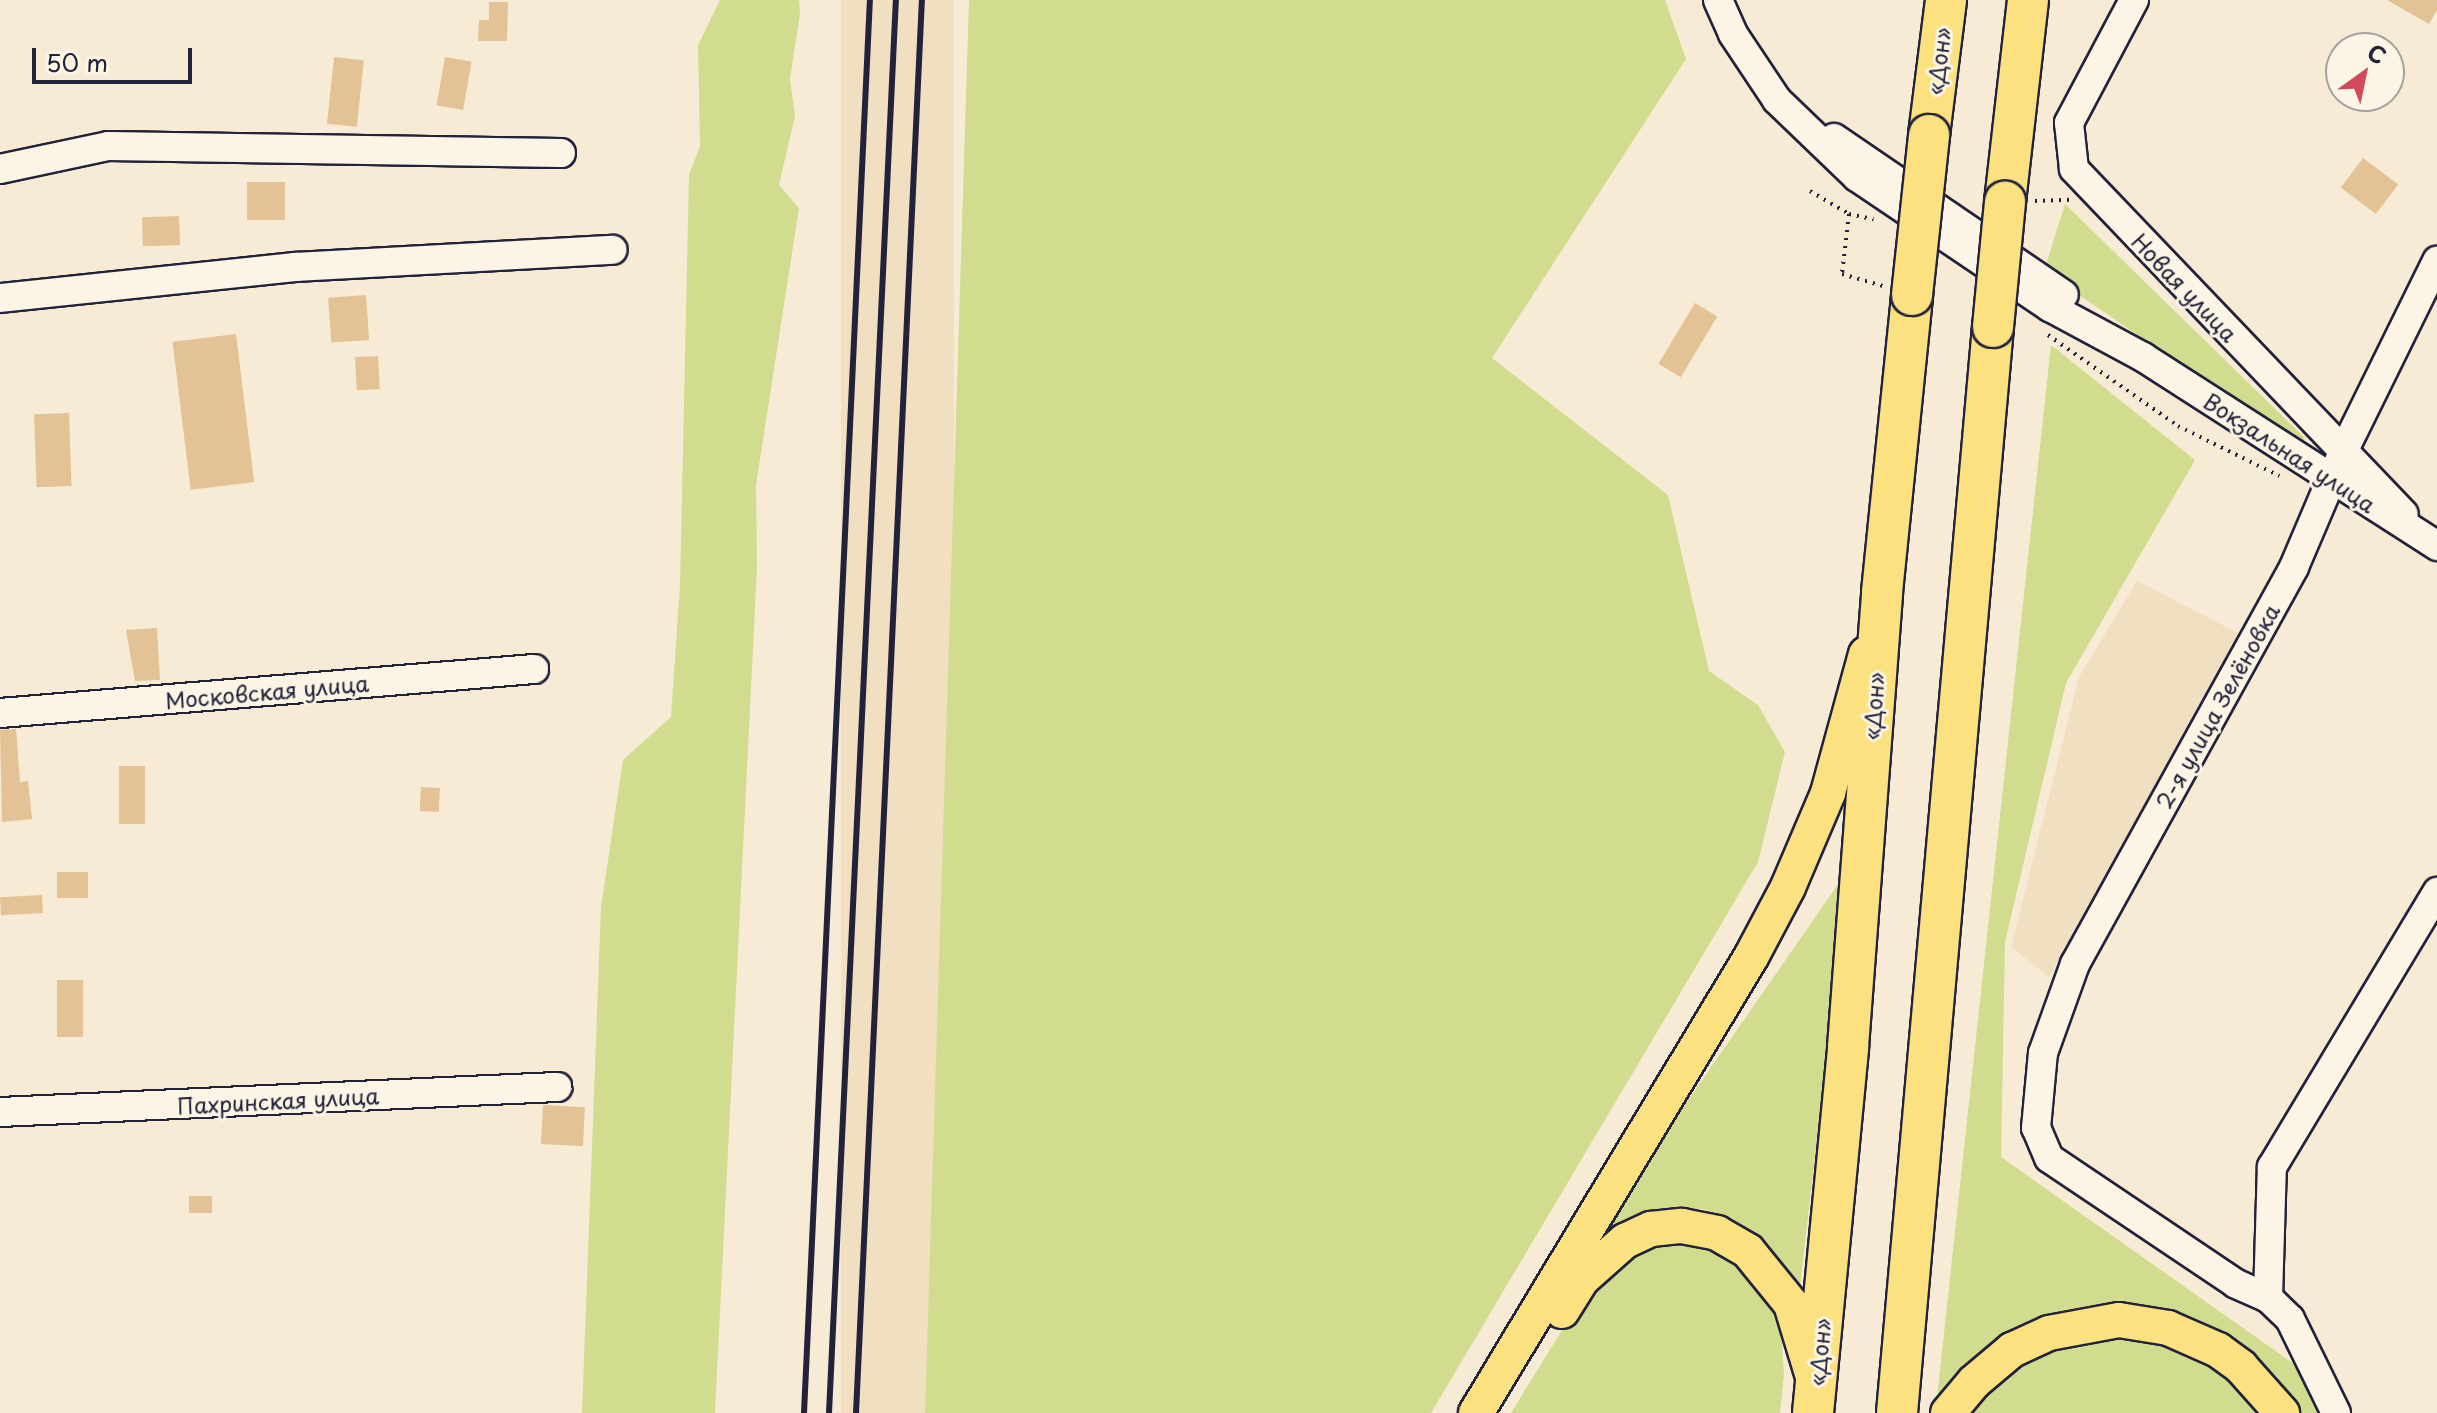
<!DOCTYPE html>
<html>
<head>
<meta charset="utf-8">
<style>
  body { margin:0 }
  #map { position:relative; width:2437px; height:1413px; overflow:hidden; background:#f7ebd5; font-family:"Playpen Sans",sans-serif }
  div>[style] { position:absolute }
  .built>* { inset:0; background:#f1dfc2; transform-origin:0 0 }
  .green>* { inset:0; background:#d1dc8f }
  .building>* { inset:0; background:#e3c295; transform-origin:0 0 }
  .path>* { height:4px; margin-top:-2px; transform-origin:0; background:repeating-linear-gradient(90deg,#22223b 0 2px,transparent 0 8px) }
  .roads { filter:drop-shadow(2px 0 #22223b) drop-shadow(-2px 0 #22223b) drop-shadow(0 2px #22223b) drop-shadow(0 -2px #22223b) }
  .minor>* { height:28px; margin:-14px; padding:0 14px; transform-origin:14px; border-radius:14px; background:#fcf5e5 }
  .major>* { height:34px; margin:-17px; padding:0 17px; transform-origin:17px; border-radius:17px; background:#fbe180 }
  .highway>* { height:40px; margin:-20px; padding:0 20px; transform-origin:20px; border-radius:20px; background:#fbe180 }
  .rail>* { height:6px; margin:-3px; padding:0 3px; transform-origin:3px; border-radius:3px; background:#22223b }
  .bridges { filter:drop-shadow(2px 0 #22223b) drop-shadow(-2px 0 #22223b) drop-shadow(0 2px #22223b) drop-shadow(0 -2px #22223b) }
  .highway-bridge>* { height:40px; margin:-20px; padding:0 20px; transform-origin:20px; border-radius:20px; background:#fbe180 }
  span { translate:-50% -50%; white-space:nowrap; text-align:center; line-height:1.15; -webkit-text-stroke:6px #fcf5e5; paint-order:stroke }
  .street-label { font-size:22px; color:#22223b }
  .north { position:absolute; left:2325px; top:32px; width:80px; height:80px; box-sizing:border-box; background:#fcf5e5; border:2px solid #a5a1a1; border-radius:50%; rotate:33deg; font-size:22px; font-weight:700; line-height:32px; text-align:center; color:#22223b }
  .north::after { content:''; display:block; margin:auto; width:28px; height:36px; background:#d1495b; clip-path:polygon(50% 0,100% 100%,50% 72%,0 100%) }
  .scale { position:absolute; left:32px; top:48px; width:160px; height:36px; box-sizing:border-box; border:4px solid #22223b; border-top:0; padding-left:10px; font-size:24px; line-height:28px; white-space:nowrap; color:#22223b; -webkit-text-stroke:6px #fcf5e5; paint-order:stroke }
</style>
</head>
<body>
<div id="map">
  <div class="built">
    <div style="left:841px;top:0;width:113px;height:1414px"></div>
    <div style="clip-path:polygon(2137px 581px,2240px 634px,2049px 977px,2011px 947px,2079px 677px)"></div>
  </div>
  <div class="green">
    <div style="clip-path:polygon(720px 0,799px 0,800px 13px,790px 79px,795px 116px,779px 185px,799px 208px,756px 485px,757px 567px,715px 1413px,582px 1413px,601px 907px,623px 760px,671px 717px,680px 585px,689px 175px,700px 146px,698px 45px)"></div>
    <div style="clip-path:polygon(969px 0,1665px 0,1686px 59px,1492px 358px,1668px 495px,1709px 671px,1758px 705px,1785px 752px,1758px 862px,1431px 1413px,925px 1413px)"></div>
    <div style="clip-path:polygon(2065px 204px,2305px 438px,2300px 446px,2044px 271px)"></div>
    <div style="clip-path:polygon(2051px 345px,2195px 460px,2066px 683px,2005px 942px,2001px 1157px,2301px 1369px,2321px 1413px,2296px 1413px,2122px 1307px,1936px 1407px)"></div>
    <div style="clip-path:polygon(1839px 883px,1826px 1060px,1800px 1286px,1760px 1239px,1732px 1218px,1703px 1209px,1670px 1208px,1598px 1230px)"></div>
    <div style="clip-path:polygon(1647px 1240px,1720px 1242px,1779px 1304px,1784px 1375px,1780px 1413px,1511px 1413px,1586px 1291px)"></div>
    <div style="clip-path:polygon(2116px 1330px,2207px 1356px,2271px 1413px,1959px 1413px,2031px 1350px)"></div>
  </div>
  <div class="building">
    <div style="clip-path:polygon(2387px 0,2437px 0,2437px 10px,2429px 24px)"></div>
    <div style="clip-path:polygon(489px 2px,508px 2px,507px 41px,478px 41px,479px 20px,489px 20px)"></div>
    <div style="left:334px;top:57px;width:30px;height:67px;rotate:6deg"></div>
    <div style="left:445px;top:57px;width:27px;height:49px;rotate:10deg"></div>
    <div style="left:2363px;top:158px;width:44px;height:37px;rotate:37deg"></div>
    <div style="left:285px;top:182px;width:38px;height:38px;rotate:90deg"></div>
    <div style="left:179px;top:216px;width:29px;height:37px;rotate:88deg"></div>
    <div style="left:366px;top:295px;width:45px;height:38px;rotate:86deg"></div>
    <div style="left:1695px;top:303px;width:26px;height:71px;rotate:31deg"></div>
    <div style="left:236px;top:334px;width:149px;height:64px;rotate:83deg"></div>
    <div style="left:378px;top:356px;width:33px;height:23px;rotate:87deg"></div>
    <div style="left:69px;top:413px;width:73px;height:35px;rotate:88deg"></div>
    <div style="clip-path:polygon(157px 628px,160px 680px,135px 681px,126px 630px)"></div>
    <div style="clip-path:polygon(16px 729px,20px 782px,28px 781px,32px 819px,2px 822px,0 730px)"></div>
    <div style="left:119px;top:766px;width:26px;height:58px"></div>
    <div style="left:421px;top:787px;width:19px;height:24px;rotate:3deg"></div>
    <div style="left:88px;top:872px;width:26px;height:31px;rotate:90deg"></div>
    <div style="left:42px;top:895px;width:18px;height:42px;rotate:87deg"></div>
    <div style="left:57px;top:980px;width:26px;height:57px"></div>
    <div style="left:543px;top:1105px;width:42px;height:39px;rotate:3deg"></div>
    <div style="left:189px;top:1196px;width:23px;height:17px"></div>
  </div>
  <div class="path">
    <div style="left:1810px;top:191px;width:45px;rotate:30.5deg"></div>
    <div style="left:1849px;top:214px;width:25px;rotate:12deg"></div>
    <div style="left:2035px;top:201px;width:35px;rotate:-2deg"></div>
    <div style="left:1849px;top:214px;width:60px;rotate:96.7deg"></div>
    <div style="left:1842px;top:274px;width:43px;rotate:16.3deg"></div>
    <div style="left:2048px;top:335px;width:159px;rotate:35deg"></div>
    <div style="left:2178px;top:426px;width:113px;rotate:26.3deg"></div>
  </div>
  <div class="roads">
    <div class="minor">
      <div style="left:1718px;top:0;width:37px;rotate:66deg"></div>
      <div style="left:1733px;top:34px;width:79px;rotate:56.3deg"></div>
      <div style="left:1777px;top:100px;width:111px;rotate:43.9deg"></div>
      <div style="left:1857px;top:177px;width:233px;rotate:34deg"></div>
      <div style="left:2050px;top:307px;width:106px;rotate:28.3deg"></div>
      <div style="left:2143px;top:357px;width:350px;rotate:32.7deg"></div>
      <div style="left:2134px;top:0;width:139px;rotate:117.9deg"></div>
      <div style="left:2069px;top:123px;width:46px;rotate:83.8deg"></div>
      <div style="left:2074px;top:169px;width:477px;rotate:46.3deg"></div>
      <div style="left:1834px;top:138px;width:278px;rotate:34.3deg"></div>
      <div style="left:0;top:169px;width:110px;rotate:-12deg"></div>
      <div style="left:108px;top:146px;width:453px;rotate:0.9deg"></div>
      <div style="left:0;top:298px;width:297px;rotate:-6deg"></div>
      <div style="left:295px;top:267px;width:318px;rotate:-3.1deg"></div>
      <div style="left:0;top:713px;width:536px;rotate:-4.71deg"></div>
      <div style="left:0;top:1112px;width:558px;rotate:-2.57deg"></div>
      <div style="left:2268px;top:1298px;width:131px;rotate:-88.3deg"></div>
      <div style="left:2272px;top:1167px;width:321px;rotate:-59deg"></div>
      <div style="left:2336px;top:1413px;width:105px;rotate:-116.1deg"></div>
      <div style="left:2290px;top:1319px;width:30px;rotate:-136deg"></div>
      <div style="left:2268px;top:1298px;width:36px;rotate:-156deg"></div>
      <div style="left:2235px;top:1283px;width:224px;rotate:-146.1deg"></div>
      <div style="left:2049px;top:1158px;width:33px;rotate:-113deg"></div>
      <div style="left:2036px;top:1128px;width:75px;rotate:-84.7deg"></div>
      <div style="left:2043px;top:1053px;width:95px;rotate:-70.2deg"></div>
      <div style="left:2075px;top:964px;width:453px;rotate:-61.1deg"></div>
      <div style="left:2294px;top:567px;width:127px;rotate:-66.9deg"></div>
      <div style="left:2344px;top:450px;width:211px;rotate:-63.8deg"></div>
    </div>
    <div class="major">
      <div style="left:1562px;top:1311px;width:36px;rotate:-58deg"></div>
      <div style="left:1581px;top:1280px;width:59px;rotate:-41.6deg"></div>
      <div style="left:1625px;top:1241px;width:29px;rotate:-25deg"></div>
      <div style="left:1651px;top:1229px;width:31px;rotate:-6deg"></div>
      <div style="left:1682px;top:1226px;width:36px;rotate:11deg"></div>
      <div style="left:1717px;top:1233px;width:36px;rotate:30deg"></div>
      <div style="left:1748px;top:1251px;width:68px;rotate:50.9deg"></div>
      <div style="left:1791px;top:1304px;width:76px;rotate:73.2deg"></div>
      <div style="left:1476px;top:1413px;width:533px;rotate:-58.91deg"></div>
      <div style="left:1751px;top:957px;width:79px;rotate:-62.1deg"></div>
      <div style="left:1788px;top:887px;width:102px;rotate:-66.9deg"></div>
      <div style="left:1828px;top:793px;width:144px;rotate:-74.7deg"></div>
      <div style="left:1948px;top:1413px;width:40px;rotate:-50deg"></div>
      <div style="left:1974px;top:1382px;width:50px;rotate:-40.1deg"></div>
      <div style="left:2012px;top:1350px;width:41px;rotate:-24.7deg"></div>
      <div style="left:2049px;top:1333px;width:71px;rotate:-10.5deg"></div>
      <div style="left:2119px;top:1320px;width:50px;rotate:9.3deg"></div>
      <div style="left:2168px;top:1328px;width:55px;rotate:23.7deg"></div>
      <div style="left:2218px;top:1350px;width:29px;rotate:36deg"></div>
      <div style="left:2241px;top:1367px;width:62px;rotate:48.3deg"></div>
    </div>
    <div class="highway">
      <div style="left:1929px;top:135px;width:136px;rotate:-82.8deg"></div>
      <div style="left:2005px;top:202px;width:203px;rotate:-83.5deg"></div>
      <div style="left:1813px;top:1413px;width:368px;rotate:-84.5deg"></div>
      <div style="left:1848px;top:1047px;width:456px;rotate:-85.7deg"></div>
      <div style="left:1882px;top:592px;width:299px;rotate:-84.2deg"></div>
      <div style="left:1897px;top:1413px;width:1090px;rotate:-84.95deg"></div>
    </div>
  </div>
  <div class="rail">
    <div style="left:804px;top:1413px;width:1415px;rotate:-87.33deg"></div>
    <div style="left:829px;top:1413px;width:1415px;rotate:-87.29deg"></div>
    <div style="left:856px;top:1413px;width:1415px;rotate:-87.33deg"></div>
  </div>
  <div class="bridges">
    <div class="highway-bridge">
      <div style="left:1912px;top:295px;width:161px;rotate:-83.9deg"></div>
      <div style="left:1993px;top:327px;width:126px;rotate:-84.5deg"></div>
    </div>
  </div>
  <div class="street-label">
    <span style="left:1938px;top:61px;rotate:-83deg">«Дон»</span>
    <span style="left:2185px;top:287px;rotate:46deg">Новая улица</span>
    <span style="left:2290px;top:452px;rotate:33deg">Вокзальная улица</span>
    <span style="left:267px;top:691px;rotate:-5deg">Московская улица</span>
    <span style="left:1873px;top:706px;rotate:-86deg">«Дон»</span>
    <span style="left:2217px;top:706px;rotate:-61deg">2-я улица Зелёновка</span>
    <span style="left:278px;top:1100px;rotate:-3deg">Пахринская улица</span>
    <span style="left:1819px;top:1352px;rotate:-85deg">«Дон»</span>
  </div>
  <div class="north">С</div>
  <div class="scale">50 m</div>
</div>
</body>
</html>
